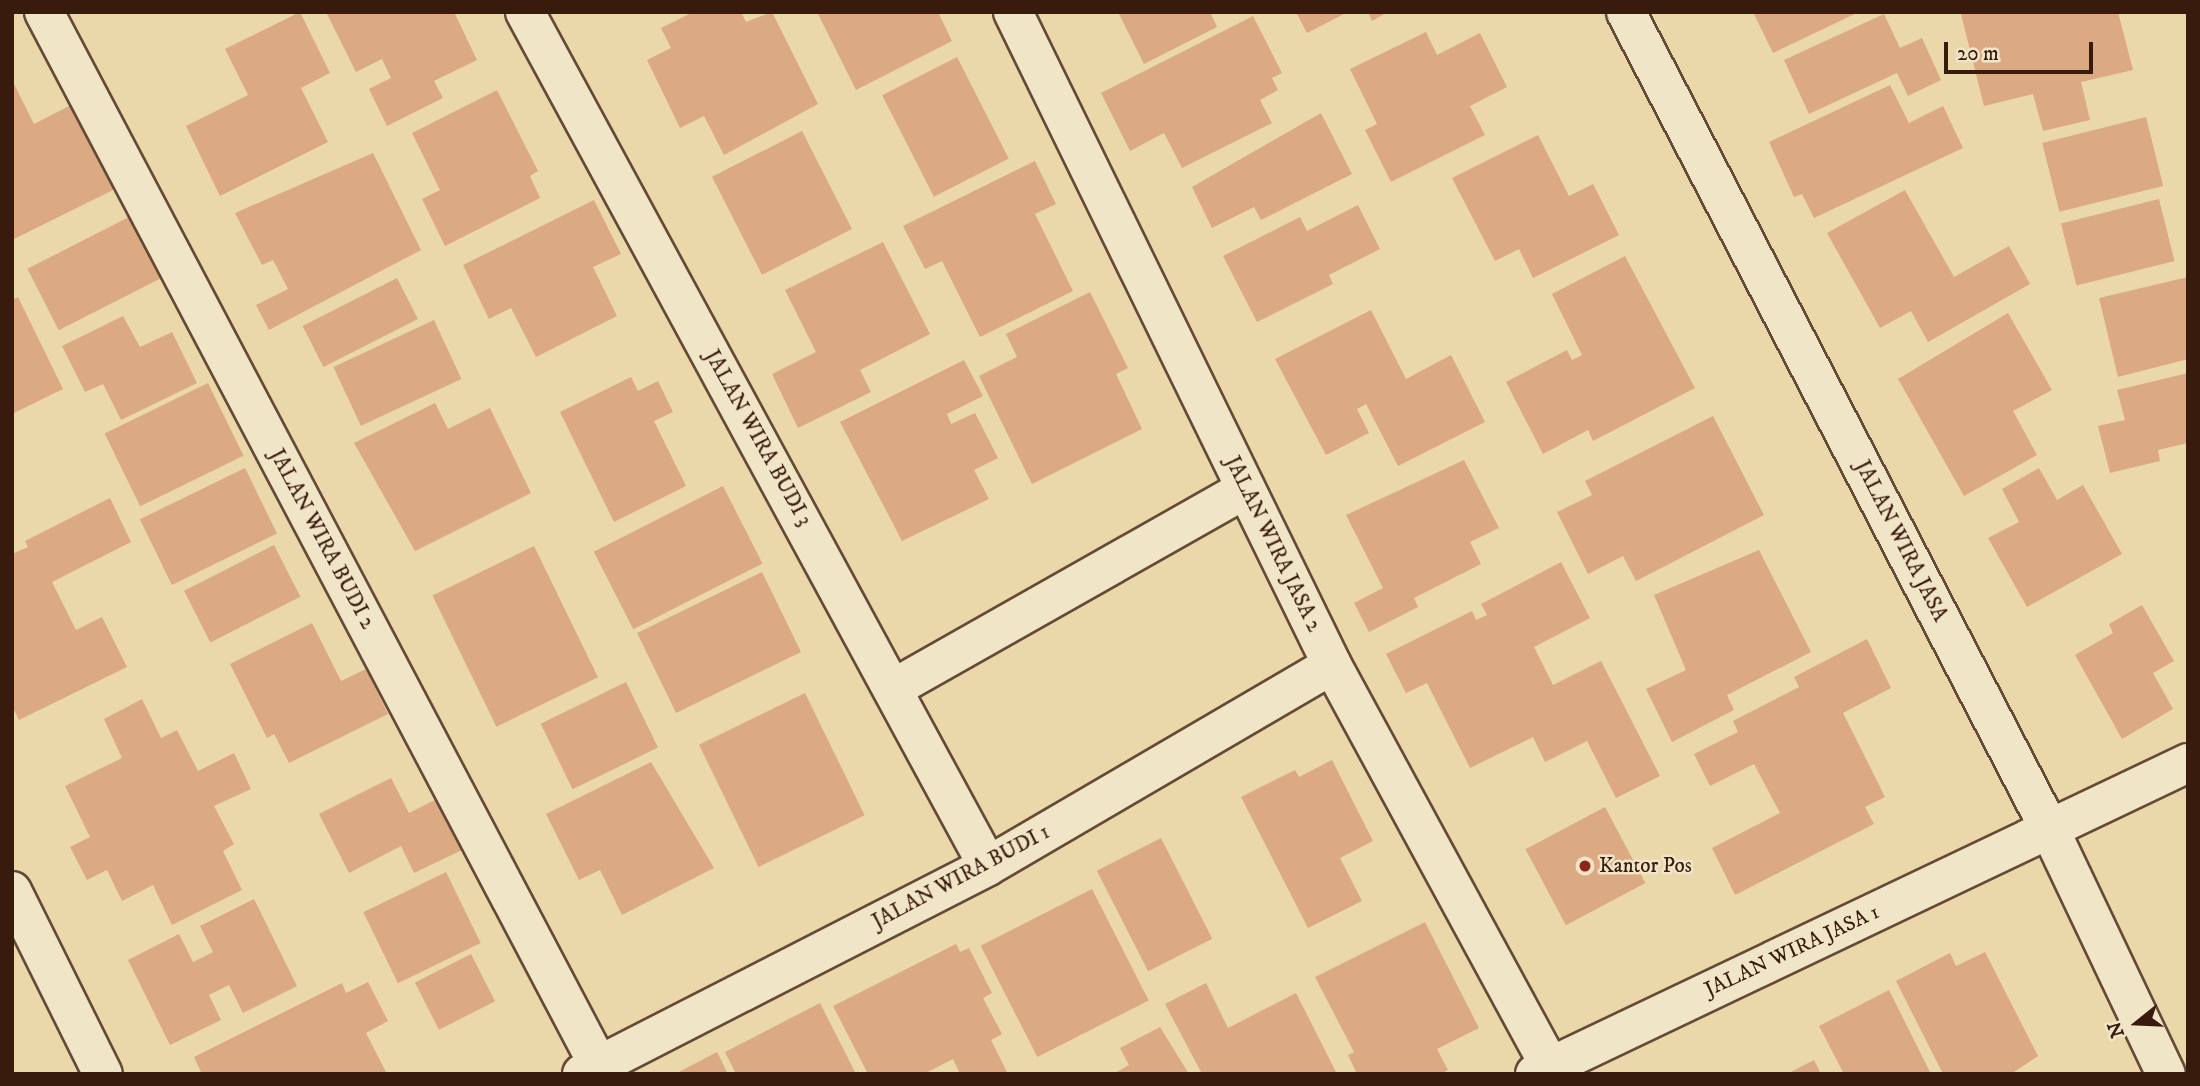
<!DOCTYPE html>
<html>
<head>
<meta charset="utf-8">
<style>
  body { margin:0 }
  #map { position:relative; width:2200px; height:1086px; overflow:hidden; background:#ead7aa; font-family:"IM FELL DW Pica",serif }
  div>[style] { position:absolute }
  .building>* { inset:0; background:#dcaa82; transform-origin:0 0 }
  .roads { filter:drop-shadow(2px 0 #654a35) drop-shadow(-2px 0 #654a35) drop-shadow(0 2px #654a35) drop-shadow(0 -2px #654a35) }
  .street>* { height:38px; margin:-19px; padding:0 19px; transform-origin:19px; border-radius:19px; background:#f1e5c8 }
  .dots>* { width:19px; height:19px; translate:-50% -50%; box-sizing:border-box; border:4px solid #f1e5c8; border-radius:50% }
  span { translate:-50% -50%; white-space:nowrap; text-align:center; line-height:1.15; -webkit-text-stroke:5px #f1e5c8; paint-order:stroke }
  .street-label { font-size:21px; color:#391b0e }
  .poi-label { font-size:21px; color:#391b0e }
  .left { translate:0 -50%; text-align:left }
  .frame { position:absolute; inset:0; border:14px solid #391b0e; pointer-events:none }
  .north { position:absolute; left:2102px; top:988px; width:70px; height:70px; -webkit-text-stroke:5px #f1e5c8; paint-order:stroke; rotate:252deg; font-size:19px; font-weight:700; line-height:28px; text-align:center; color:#391b0e }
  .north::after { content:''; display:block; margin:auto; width:24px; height:32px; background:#391b0e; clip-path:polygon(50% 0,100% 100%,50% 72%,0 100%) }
  .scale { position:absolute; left:1944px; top:42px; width:149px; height:32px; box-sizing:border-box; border:4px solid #391b0e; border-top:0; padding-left:9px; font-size:21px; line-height:24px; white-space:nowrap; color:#391b0e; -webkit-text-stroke:5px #f1e5c8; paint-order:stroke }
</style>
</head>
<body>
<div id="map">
  <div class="building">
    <div style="clip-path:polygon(300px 12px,330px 73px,301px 88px,328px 142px,220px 196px,186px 126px,248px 95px,225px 49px)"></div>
    <div style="clip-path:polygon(326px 12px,454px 12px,477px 60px,434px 81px,443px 98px,387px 126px,369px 89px,391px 78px,382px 59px,356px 72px)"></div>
    <div style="clip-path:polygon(693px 12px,741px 12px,746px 22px,772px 12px,818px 104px,724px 155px,704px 116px,680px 128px,647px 60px,671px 48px,661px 28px)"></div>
    <div style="clip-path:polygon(817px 12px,938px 12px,952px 41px,856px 90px)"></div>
    <div style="clip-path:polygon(1118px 12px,1210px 12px,1217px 27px,1144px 64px)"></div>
    <div style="clip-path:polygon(1296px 12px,1348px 12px,1307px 33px)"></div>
    <div style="clip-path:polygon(1368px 12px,1388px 12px,1372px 21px)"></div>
    <div style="clip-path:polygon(1753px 12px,1859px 12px,1773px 53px)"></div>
    <div style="clip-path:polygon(2118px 12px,2133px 70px,2081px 82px,2090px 120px,2043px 131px,2033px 94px,1984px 106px,1961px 14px)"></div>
    <div style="clip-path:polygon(1884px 14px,1900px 48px,1922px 38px,1941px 80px,1908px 96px,1897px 73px,1809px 114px,1784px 60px)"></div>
    <div style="clip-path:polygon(1253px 16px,1282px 73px,1272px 78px,1278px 90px,1260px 100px,1272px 123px,1182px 168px,1164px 133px,1130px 151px,1101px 93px)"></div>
    <div style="clip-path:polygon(1426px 32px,1437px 55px,1480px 33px,1507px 87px,1470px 106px,1485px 135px,1391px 182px,1365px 130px,1377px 124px,1350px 69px)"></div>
    <div style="left:957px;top:57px;width:114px;height:84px;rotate:63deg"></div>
    <div style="clip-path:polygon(12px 80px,34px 124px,73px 104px,115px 189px,12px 240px)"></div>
    <div style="clip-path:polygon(1890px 85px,1909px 123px,1943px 106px,1963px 148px,1814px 218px,1802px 194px,1794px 197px,1769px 142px)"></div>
    <div style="clip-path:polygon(497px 90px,538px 171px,530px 176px,540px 198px,445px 246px,422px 199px,440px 190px,412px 133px)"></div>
    <div style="clip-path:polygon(1321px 113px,1352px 174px,1261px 220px,1254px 207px,1212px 228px,1192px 187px)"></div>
    <div style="left:2146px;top:117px;width:71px;height:107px;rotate:76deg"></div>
    <div style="left:802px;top:131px;width:110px;height:101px;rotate:63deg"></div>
    <div style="clip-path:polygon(1538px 135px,1569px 196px,1593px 184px,1619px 235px,1533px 278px,1519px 249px,1495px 261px,1452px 178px)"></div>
    <div style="clip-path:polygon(373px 153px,421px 250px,269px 330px,256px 305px,288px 289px,273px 260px,262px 265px,235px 213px)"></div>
    <div style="clip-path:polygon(1035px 161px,1056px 204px,1035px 214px,1073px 291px,980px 337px,942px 261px,925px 269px,903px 226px)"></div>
    <div style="clip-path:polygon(1905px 190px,1954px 277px,2009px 246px,2030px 284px,1928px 342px,1911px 311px,1880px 328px,1827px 233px)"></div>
    <div style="left:2159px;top:199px;width:64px;height:101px;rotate:76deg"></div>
    <div style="clip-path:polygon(594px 200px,621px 254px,593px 267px,617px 316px,536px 357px,511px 308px,489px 319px,463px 265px)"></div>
    <div style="clip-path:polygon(1358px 205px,1380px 249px,1329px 275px,1333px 284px,1257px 322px,1223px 256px,1300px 217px,1307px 231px)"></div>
    <div style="left:129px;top:217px;width:69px;height:114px;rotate:63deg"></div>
    <div style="clip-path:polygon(883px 242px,930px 334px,860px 370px,871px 392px,798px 428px,772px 374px,816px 352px,785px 290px)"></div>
    <div style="clip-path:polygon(1625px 256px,1695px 388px,1593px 441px,1588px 430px,1543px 454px,1506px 382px,1567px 350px,1572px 360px,1582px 355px,1552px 294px)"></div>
    <div style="clip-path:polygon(2188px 277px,2188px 359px,2118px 377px,2099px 298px)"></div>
    <div style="left:397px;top:278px;width:46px;height:106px;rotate:63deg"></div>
    <div style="clip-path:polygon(1090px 292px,1128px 368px,1116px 374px,1142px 429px,1032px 484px,979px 376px,1017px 357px,1006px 334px)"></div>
    <div style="clip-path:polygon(18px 297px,63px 389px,12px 414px,12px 300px)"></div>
    <div style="clip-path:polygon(1371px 310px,1406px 379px,1451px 355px,1485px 422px,1398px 466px,1366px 404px,1357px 409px,1369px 433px,1326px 455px,1275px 359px)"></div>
    <div style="clip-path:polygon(2008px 313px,2052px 390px,2013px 411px,2037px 455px,1964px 496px,1898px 379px)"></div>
    <div style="clip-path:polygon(123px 316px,140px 347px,172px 332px,197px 383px,121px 420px,103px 384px,85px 392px,62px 346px)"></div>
    <div style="left:434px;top:320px;width:65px;height:111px;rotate:65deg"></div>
    <div style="clip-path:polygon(964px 360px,983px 396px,947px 414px,951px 424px,975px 413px,998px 458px,974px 470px,989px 499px,902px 541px,840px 422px)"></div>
    <div style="clip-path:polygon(2188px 373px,2188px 443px,2158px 450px,2160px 461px,2110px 473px,2098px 426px,2125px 420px,2117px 390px)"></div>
    <div style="clip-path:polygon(631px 377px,638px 391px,658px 381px,673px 412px,654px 421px,686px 486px,614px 522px,560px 412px)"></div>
    <div style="left:208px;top:383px;width:81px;height:115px;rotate:64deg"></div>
    <div style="clip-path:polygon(435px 403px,448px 429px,490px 408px,531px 493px,415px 551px,354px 443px)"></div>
    <div style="clip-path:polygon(1713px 416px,1764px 515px,1636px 581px,1623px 556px,1588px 574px,1557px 512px,1592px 495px,1585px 481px)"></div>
    <div style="clip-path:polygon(1464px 460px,1499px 528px,1470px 542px,1481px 564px,1414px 598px,1418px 607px,1369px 632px,1354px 603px,1383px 588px,1346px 515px)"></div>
    <div style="left:245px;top:468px;width:73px;height:117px;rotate:64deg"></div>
    <div style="clip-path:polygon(2039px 468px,2057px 500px,2083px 485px,2122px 554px,2027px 607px,1988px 538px,2019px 522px,2002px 489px)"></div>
    <div style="left:723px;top:486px;width:87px;height:145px;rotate:63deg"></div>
    <div style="clip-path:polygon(110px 498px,131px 542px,52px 582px,76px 630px,102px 617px,127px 667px,19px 720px,12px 706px,12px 554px,28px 547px,25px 541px)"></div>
    <div style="left:274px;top:545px;width:58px;height:101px;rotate:63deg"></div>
    <div style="left:534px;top:546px;width:146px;height:113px;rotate:64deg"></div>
    <div style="clip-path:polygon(1759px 550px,1811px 652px,1727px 695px,1734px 710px,1672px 742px,1646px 689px,1686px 670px,1654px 595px)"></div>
    <div style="clip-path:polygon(1561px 562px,1590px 618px,1534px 647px,1553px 685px,1601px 661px,1660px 776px,1616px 798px,1587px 741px,1545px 762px,1533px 737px,1470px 768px,1427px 683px,1406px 693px,1386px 654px,1472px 611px,1476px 620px,1487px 615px,1481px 604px)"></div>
    <div style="left:762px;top:572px;width:89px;height:139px;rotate:64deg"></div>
    <div style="clip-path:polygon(2142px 605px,2174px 661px,2153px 673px,2173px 709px,2122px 739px,2075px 655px,2113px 633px,2109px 624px)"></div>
    <div style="clip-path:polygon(312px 623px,341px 681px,366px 669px,388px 714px,289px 763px,274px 734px,267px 738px,230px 664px)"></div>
    <div style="clip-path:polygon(1867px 639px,1891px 688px,1843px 713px,1885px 797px,1865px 807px,1874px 824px,1735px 895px,1712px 848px,1780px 813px,1754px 764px,1710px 786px,1694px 754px,1738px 732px,1733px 721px,1799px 687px,1794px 677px)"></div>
    <div style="left:626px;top:682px;width:73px;height:95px;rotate:64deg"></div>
    <div style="left:805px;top:693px;width:136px;height:118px;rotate:64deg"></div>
    <div style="clip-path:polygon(142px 699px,161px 738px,177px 730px,198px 771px,234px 753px,251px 789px,214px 806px,234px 844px,223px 851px,242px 890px,172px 925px,153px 885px,122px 901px,107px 870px,87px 880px,70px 847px,90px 837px,65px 786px,122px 758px,104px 719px)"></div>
    <div style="clip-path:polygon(1332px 760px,1373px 841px,1340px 858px,1362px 901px,1308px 928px,1241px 797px,1295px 770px,1299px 777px)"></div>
    <div style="clip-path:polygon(651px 762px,714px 868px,622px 915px,600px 870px,579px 880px,546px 814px)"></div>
    <div style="clip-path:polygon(391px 778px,409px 813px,437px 799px,462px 850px,414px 873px,401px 846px,349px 873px,319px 814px)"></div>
    <div style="left:1605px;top:807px;width:86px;height:90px;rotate:62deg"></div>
    <div style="left:1161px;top:838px;width:113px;height:72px;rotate:63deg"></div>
    <div style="left:446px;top:872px;width:79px;height:92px;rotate:64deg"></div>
    <div style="left:1092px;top:889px;width:125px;height:125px;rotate:63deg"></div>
    <div style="clip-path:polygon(254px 899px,297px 986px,243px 1013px,229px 985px,209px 995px,221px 1020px,170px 1045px,128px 960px,179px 934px,193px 962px,213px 952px,200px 926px)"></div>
    <div style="clip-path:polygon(1425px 922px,1479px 1028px,1437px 1049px,1448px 1070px,1440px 1074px,1357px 1074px,1348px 1055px,1354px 1052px,1315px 977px)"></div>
    <div style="clip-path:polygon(956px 944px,960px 952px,969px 948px,992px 993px,983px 998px,1002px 1034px,991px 1040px,1008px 1074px,960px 1074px,953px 1059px,924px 1074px,868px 1074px,833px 1006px)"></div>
    <div style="clip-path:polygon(1985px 952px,2038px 1056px,2011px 1074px,1943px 1074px,1896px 981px,1950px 953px,1956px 966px)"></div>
    <div style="left:471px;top:954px;width:53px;height:63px;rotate:63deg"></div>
    <div style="clip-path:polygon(368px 982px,388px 1021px,366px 1033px,387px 1074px,202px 1074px,194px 1057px,342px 983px,346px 993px)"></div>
    <div style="clip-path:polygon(1206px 983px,1228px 1028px,1296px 993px,1336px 1072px,1202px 1074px,1165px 1004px)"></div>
    <div style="clip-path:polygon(1889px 990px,1931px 1074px,1844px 1074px,1819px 1026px)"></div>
    <div style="clip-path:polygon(820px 1003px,856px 1074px,736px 1074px,725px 1052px)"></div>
    <div style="clip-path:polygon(1160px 1027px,1189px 1074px,1113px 1074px,1129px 1065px,1120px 1048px)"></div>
    <div style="clip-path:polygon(717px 1052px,728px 1074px,675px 1074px)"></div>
    <div style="clip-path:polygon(1814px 1060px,1821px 1074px,1787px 1074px)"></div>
  </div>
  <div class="roads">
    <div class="street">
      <div style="left:44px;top:12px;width:1191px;rotate:62.23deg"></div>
      <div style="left:525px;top:12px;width:971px;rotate:61.54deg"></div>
      <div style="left:1013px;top:12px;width:727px;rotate:63.96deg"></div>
      <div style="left:1332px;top:665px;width:456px;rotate:61.5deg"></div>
      <div style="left:1626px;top:12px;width:919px;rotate:62.6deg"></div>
      <div style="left:2049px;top:828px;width:272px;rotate:64.6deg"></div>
      <div style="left:894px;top:688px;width:404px;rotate:-29.5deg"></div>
      <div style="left:12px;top:891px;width:204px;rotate:63.6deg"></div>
      <div style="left:582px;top:1074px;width:456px;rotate:-27.1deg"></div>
      <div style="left:988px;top:866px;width:398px;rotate:-30.3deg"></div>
      <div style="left:1535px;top:1074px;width:723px;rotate:-25.47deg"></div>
    </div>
  </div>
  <div class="dots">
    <div style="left:1585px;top:866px;background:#8f2418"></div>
  </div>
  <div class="street-label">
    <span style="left:758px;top:438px;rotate:61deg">JALAN WIRA BUDI 3</span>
    <span style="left:322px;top:539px;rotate:62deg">JALAN WIRA BUDI 2</span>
    <span style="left:1901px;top:541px;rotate:63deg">JALAN WIRA JASA</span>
    <span style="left:1273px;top:544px;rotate:64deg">JALAN WIRA JASA 2</span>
    <span style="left:961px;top:877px;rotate:-28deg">JALAN WIRA BUDI 1</span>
    <span style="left:1792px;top:951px;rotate:-25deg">JALAN WIRA JASA 1</span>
  </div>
  <div class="poi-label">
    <span class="left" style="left:1599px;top:866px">Kantor Pos</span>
  </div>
  <div class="frame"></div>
  <div class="north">N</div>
  <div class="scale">20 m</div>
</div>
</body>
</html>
